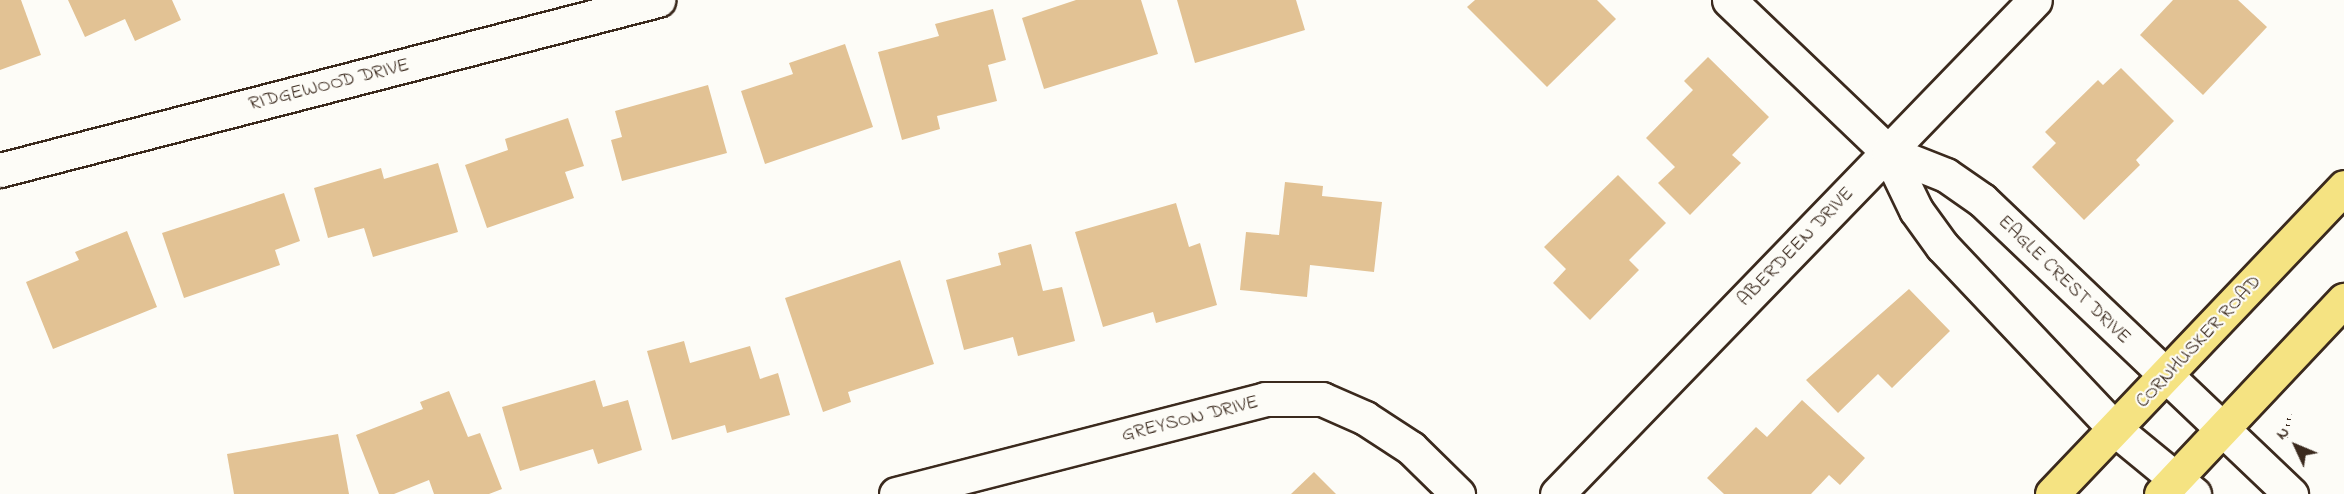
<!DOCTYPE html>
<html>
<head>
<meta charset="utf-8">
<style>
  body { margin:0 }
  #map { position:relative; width:2344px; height:494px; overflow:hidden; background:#fdfcf7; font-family:"Indie Flower",sans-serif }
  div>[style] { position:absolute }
  .building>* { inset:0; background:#e2c294 }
  .path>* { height:4px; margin-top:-2px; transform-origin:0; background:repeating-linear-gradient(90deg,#3b2a1e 0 1.5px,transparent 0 6px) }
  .roads { filter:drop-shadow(2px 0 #3b2a1e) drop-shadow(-2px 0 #3b2a1e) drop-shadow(0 2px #3b2a1e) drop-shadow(0 -2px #3b2a1e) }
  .minor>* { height:33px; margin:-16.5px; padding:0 16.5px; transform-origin:16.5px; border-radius:16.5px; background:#fdfcf7 }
  .major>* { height:33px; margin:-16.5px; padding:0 16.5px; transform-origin:16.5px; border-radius:16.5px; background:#f5e382 }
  span { translate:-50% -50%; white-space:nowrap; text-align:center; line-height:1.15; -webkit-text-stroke:4.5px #fdfcf7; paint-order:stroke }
  .street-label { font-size:20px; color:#3b2a1e }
  .north { position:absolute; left:2266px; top:416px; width:60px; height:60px; -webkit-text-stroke:4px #fdfcf7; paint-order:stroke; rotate:314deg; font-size:16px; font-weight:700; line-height:24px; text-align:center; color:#3b2a1e }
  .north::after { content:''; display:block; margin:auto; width:21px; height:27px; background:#3b2a1e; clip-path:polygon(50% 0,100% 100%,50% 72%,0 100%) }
</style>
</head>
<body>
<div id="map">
  <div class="building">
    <div style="clip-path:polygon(0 0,21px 0,41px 55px,0 70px)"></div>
    <div style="clip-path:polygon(68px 0,172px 0,181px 20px,135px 41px,125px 19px,85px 37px)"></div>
    <div style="clip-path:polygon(1076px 0,1141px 0,1158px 54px,1044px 89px,1022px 18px)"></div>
    <div style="clip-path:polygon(1177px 0,1296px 0,1305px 30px,1195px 63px)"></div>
    <div style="clip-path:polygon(1475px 0,1597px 0,1616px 19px,1547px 87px,1467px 7px)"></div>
    <div style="clip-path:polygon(2173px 0,2238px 0,2267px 27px,2203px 95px,2140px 35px)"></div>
    <div style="clip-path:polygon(993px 9px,1006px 60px,988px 65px,997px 101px,937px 116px,940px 129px,902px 140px,878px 52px,939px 36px,935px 24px)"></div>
    <div style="clip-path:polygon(845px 44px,873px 127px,765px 164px,741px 91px,793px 74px,789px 63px)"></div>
    <div style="clip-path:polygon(1708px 57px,1769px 117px,1732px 155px,1741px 163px,1690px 215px,1658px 183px,1675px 167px,1646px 138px,1693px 90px,1684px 81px)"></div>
    <div style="clip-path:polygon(2121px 68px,2174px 121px,2136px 160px,2140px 165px,2084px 220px,2032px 167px,2056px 143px,2045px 132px,2098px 80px,2103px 85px)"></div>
    <div style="clip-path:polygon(708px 85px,727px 153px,622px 181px,611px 140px,622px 137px,615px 111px)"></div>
    <div style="clip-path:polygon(568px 118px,584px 166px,565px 172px,574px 198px,487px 228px,465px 165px,508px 150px,505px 139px)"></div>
    <div style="clip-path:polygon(438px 163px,458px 232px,373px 257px,364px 228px,328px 238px,314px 188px,381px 168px,384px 179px)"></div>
    <div style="clip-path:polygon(1618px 175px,1666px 223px,1629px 260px,1639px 270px,1590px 320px,1553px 283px,1566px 269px,1544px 247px)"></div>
    <div style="clip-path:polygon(1285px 182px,1323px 186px,1322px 196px,1382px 202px,1374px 272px,1310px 265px,1307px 297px,1240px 290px,1246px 232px,1279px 235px)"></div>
    <div style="clip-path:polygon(284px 193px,300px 241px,275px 250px,280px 265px,184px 298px,162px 233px)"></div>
    <div style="clip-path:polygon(1176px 203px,1189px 247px,1200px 243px,1217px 305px,1156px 323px,1153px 312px,1103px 327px,1075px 232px)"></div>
    <div style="clip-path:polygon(127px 231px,157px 307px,53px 349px,26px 282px,79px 260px,75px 252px)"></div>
    <div style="clip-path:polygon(1031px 244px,1043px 291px,1062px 287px,1075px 341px,1018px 356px,1013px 337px,964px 350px,946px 280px,1001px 265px,998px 253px)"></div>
    <div style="clip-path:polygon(900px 260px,934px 364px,848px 392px,851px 402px,823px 412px,785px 298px)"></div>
    <div style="clip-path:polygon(1909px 289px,1950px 331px,1892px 388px,1878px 374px,1838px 413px,1806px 380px)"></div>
    <div style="clip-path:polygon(684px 341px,690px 363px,750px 346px,760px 379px,778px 373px,790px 415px,727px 433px,725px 425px,672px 440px,647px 351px)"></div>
    <div style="clip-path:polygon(595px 380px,603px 407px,628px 400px,642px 450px,598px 464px,593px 449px,520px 471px,502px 407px)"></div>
    <div style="clip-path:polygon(449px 391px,468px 437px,480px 433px,502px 489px,489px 494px,434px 494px,429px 480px,394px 494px,379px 494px,356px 435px,423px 409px,420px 402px)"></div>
    <div style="clip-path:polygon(1802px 400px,1865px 458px,1840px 485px,1829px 475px,1811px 494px,1724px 494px,1707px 478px,1756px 427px,1767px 437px)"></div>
    <div style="clip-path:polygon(338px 434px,349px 494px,234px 494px,227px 454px)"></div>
    <div style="clip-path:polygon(1314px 472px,1336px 494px,1291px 494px)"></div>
  </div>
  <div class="path">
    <div style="left:2286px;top:438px;width:24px;rotate:-81deg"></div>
  </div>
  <div class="roads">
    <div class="minor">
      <div style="left:1729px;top:0;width:220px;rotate:43.7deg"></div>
      <div style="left:0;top:170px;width:680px;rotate:-14.49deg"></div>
      <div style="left:896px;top:494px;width:381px;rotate:-14.4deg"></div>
      <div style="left:1265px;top:399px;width:57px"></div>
      <div style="left:1322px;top:399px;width:47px;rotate:23.8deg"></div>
      <div style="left:1365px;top:418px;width:55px;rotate:33.1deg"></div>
      <div style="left:1411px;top:448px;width:66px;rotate:44.4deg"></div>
      <div style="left:1557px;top:494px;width:687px;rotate:-45.94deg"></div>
      <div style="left:2194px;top:494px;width:101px;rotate:-140.6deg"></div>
      <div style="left:2116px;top:430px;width:253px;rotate:-133.4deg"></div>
      <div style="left:1942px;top:246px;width:44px;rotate:-125.8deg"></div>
      <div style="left:1916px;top:210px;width:64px;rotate:-115.8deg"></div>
      <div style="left:1888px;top:152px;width:62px;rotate:21.6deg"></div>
      <div style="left:1946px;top:175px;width:44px;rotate:34.8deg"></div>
      <div style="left:1982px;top:200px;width:427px;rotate:43.6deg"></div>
    </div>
    <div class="major">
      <div style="left:2052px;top:494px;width:424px;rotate:-46.4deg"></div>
      <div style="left:2161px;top:494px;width:267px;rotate:-46.7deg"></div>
    </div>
  </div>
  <div class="street-label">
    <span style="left:329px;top:85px;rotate:-14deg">RIDGEWOOD DRIVE</span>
    <span style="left:1796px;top:247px;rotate:-46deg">ABERDEEN DRIVE</span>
    <span style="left:2064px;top:280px;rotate:44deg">EAGLE CREST DRIVE</span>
    <span style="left:2199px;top:342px;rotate:-47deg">CORNHUSKER ROAD</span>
    <span style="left:1190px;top:419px;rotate:-14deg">GREYSON DRIVE</span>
  </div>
  <div class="north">N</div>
</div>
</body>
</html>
